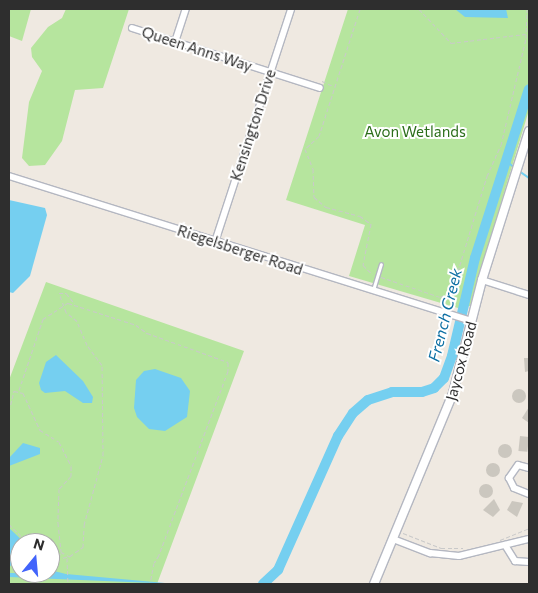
<!DOCTYPE html>
<html>
<head>
<meta charset="utf-8">
<style>
  body { margin:0 }
  #map { position:relative; width:538px; height:593px; overflow:hidden; background:#efe9e1; font-family:Commissioner,sans-serif }
  div>[style] { position:absolute }
  .green>* { inset:0; background:#b6e59e }
  .water>* { inset:0; background:#75cff0 }
  .stream>* { height:2px; margin:-1px; padding:0 1px; transform-origin:1px; border-radius:1px; background:#75cff0 }
  .river>* { height:10px; margin:-5px; padding:0 5px; transform-origin:5px; border-radius:5px; background:#75cff0 }
  .building>* { inset:0; background:#cbc7bf; transform-origin:0 0 }
  .round { border-radius:50% }
  .path>* { height:1px; margin-top:-0.5px; transform-origin:0; background:repeating-linear-gradient(90deg,#c9c9c9 0 4px,transparent 0 6.5px) }
  .roads { filter:drop-shadow(1px 0 #b4b7c1) drop-shadow(-1px 0 #b4b7c1) drop-shadow(0 1px #b4b7c1) drop-shadow(0 -1px #b4b7c1) }
  .service>* { height:3px; margin:-1.5px; padding:0 1.5px; transform-origin:1.5px; border-radius:1.5px; background:#fff }
  .minor>* { height:6px; margin:-3px; padding:0 3px; transform-origin:3px; border-radius:3px; background:#fff }
  .tertiary>* { height:8px; margin:-4px; padding:0 4px; transform-origin:4px; border-radius:4px; background:#fff }
  span { translate:-50% -50%; white-space:nowrap; text-align:center; line-height:1.15; -webkit-text-stroke:4px #fff; paint-order:stroke }
  .street-label { font-size:15px; color:#2e2e2e }
  .park-label { font-size:15px; color:#2c6e1b }
  .water-label { font-size:16px; color:#0d6fa3; font-style:italic }
  .frame { position:absolute; inset:0; border:10px solid #2e2e2e; pointer-events:none }
  .north { position:absolute; left:10px; top:533px; width:50px; height:50px; box-sizing:border-box; background:#fff; border:1px solid #ababab; border-radius:50%; rotate:17deg; font-size:14px; font-weight:700; line-height:20px; text-align:center; color:#2e2e2e }
  .north::after { content:''; display:block; margin:auto; width:18px; height:22px; background:#4264fb; clip-path:polygon(50% 0,100% 100%,50% 72%,0 100%) }
</style>
</head>
<body>
<div id="map">
  <div class="green">
    <div style="clip-path:polygon(31px 9px,22px 41px,9px 36px,9px 9px)"></div>
    <div style="clip-path:polygon(66px 9px,129px 9px,103px 88px,75px 90px,62px 141px,45px 165px,29px 166px,22px 158px,29px 102px,42px 71px,32px 57px,31px 48px,48px 27px,62px 18px)"></div>
    <div style="clip-path:polygon(348px 9px,529px 9px,529px 110px,470px 306px,458px 308px,349px 276px,365px 225px,286px 200px)"></div>
    <div style="clip-path:polygon(evenodd,46px 282px,244px 351px,157px 584px,9px 584px,9px 380px,46px 282px,20px 543px,50px 543px,50px 573px,20px 573px,20px 543px)"></div>
  </div>
  <div class="water">
    <div style="clip-path:polygon(455px 9px,506px 9px,508px 18px,465px 17px)"></div>
    <div style="clip-path:polygon(9px 200px,45px 208px,47px 215px,30px 276px,13px 293px,9px 292px)"></div>
    <div style="clip-path:polygon(56px 355px,83px 381px,93px 397px,92px 403px,83px 403px,65px 391px,45px 393px,41px 390px,39px 383px,46px 362px)"></div>
    <div style="clip-path:polygon(155px 369px,181px 378px,190px 391px,187px 417px,165px 431px,149px 429px,137px 417px,134px 408px,136px 380px,144px 371px)"></div>
    <div style="clip-path:polygon(23px 443px,40px 448px,40px 454px,9px 466px,9px 458px)"></div>
    <div style="clip-path:polygon(9px 528px,25px 543px,20px 543px,18px 560px,9px 567px)"></div>
    <div style="clip-path:polygon(50px 570px,66px 574px,176px 584px,9px 577px,9px 573px,50px 573px)"></div>
  </div>
  <div class="stream">
    <div style="left:506px;top:161px;width:11px;rotate:38deg"></div>
    <div style="left:519px;top:171px;width:12px;rotate:35deg"></div>
  </div>
  <div class="river">
    <div style="left:263px;top:584px;width:21px;rotate:-43deg"></div>
    <div style="left:278px;top:570px;width:147px;rotate:-65.9deg"></div>
    <div style="left:338px;top:436px;width:27px;rotate:-57deg"></div>
    <div style="left:353px;top:413px;width:20px;rotate:-41deg"></div>
    <div style="left:368px;top:400px;width:25px;rotate:-18deg"></div>
    <div style="left:392px;top:392px;width:30px"></div>
    <div style="left:422px;top:392px;width:13px;rotate:-18deg"></div>
    <div style="left:434px;top:388px;width:14px;rotate:-45deg"></div>
    <div style="left:444px;top:378px;width:23px;rotate:-70deg"></div>
    <div style="left:452px;top:356px;width:101px;rotate:-76.8deg"></div>
    <div style="left:475px;top:258px;width:177px;rotate:-72.3deg"></div>
  </div>
  <div class="building">
    <div style="clip-path:polygon(524px 358px,529px 358px,529px 371px,525px 372px)"></div>
    <div class="round" style="left:512px;top:389px;width:14px;height:14px"></div>
    <div style="clip-path:polygon(529px 407px,529px 423px,522px 418px)"></div>
    <div style="left:520px;top:436px;width:9px;height:15px;rotate:6deg"></div>
    <div class="round" style="left:498px;top:444px;width:14px;height:14px"></div>
    <div class="round" style="left:486px;top:463px;width:14px;height:14px"></div>
    <div class="round" style="left:479px;top:484px;width:14px;height:14px"></div>
    <div style="clip-path:polygon(494px 499px,500px 510px,493px 517px,483px 510px)"></div>
    <div style="clip-path:polygon(512px 501px,523px 503px,517px 517px,507px 510px)"></div>
  </div>
  <div class="path">
    <div style="left:360px;top:9px;width:133px;rotate:107.9deg"></div>
    <div style="left:319px;top:136px;width:19px;rotate:137deg"></div>
    <div style="left:305px;top:149px;width:22px;rotate:68deg"></div>
    <div style="left:313px;top:169px;width:28px;rotate:88deg"></div>
    <div style="left:314px;top:197px;width:16px;rotate:40deg"></div>
    <div style="left:326px;top:207px;width:35px;rotate:15deg"></div>
    <div style="left:360px;top:216px;width:14px;rotate:36deg"></div>
    <div style="left:371px;top:224px;width:42px;rotate:101deg"></div>
    <div style="left:363px;top:265px;width:13px;rotate:45deg"></div>
    <div style="left:419px;top:9px;width:47px;rotate:46.7deg"></div>
    <div style="left:451px;top:43px;width:75px;rotate:-6.9deg"></div>
    <div style="left:322px;top:81px;width:14px;rotate:25deg"></div>
    <div style="left:381px;top:277px;width:62px;rotate:18.7deg"></div>
    <div style="left:440px;top:297px;width:9px;rotate:-21deg"></div>
    <div style="left:448px;top:294px;width:12px;rotate:-59deg"></div>
    <div style="left:454px;top:284px;width:113px;rotate:-73deg"></div>
    <div style="left:487px;top:176px;width:34px;rotate:-66deg"></div>
    <div style="left:501px;top:145px;width:110px;rotate:-76.8deg"></div>
    <div style="left:526px;top:38px;width:29px;rotate:-88deg"></div>
    <div style="left:19px;top:390px;width:75px;rotate:-71.3deg"></div>
    <div style="left:43px;top:319px;width:30px;rotate:-33deg"></div>
    <div style="left:68px;top:303px;width:71px;rotate:17.9deg"></div>
    <div style="left:136px;top:325px;width:14px;rotate:36deg"></div>
    <div style="left:147px;top:333px;width:86px;rotate:19.7deg"></div>
    <div style="left:228px;top:362px;width:9px;rotate:90deg"></div>
    <div style="left:228px;top:371px;width:197px;rotate:110.6deg"></div>
    <div style="left:159px;top:555px;width:9px;rotate:122deg"></div>
    <div style="left:154px;top:563px;width:21px;rotate:101deg"></div>
    <div style="left:9px;top:411px;width:21px;rotate:-76deg"></div>
    <div style="left:14px;top:391px;width:9px;rotate:13deg"></div>
    <div style="left:23px;top:393px;width:41px;rotate:65.3deg"></div>
    <div style="left:40px;top:430px;width:22px;rotate:32deg"></div>
    <div style="left:59px;top:442px;width:27px;rotate:63deg"></div>
    <div style="left:71px;top:466px;width:10px;rotate:90deg"></div>
    <div style="left:71px;top:476px;width:18px;rotate:133deg"></div>
    <div style="left:59px;top:489px;width:34px;rotate:92deg"></div>
    <div style="left:58px;top:523px;width:29px;rotate:84deg"></div>
    <div style="left:61px;top:552px;width:9px;rotate:27deg"></div>
    <div style="left:9px;top:524px;width:27px;rotate:45deg"></div>
    <div style="left:403px;top:533px;width:41px;rotate:21.5deg"></div>
    <div style="left:441px;top:548px;width:22px"></div>
    <div style="left:500px;top:540px;width:31px;rotate:-22deg"></div>
    <div style="left:67px;top:558px;width:26px;rotate:88deg"></div>
    <div style="left:55px;top:559px;width:8px;rotate:-45deg"></div>
    <div style="left:50px;top:561px;width:21px;rotate:-14deg"></div>
    <div style="left:70px;top:556px;width:16px;rotate:-35deg"></div>
    <div style="left:83px;top:547px;width:22px;rotate:-87deg"></div>
    <div style="left:84px;top:525px;width:73px;rotate:-74.8deg"></div>
    <div style="left:103px;top:455px;width:90px;rotate:-90.6deg"></div>
    <div style="left:102px;top:365px;width:25px;rotate:-127deg"></div>
    <div style="left:87px;top:345px;width:26px;rotate:-113deg"></div>
    <div style="left:77px;top:321px;width:14px;rotate:-141deg"></div>
    <div style="left:66px;top:312px;width:20px;rotate:-110deg"></div>
    <div style="left:59px;top:293px;width:7px"></div>
    <div style="left:66px;top:293px;width:13px;rotate:51deg"></div>
  </div>
  <div class="roads">
    <div class="service">
      <div style="left:373px;top:290px;width:27px;rotate:-73deg"></div>
    </div>
    <div class="minor">
      <div style="left:132px;top:28px;width:197px;rotate:17.7deg"></div>
      <div style="left:175px;top:42px;width:35px;rotate:-72deg"></div>
      <div style="left:9px;top:176px;width:485px;rotate:17.4deg"></div>
      <div style="left:215px;top:242px;width:245px;rotate:-71.9deg"></div>
      <div style="left:482px;top:280px;width:49px;rotate:17.7deg"></div>
      <div style="left:529px;top:468px;width:11px;rotate:-165deg"></div>
      <div style="left:518px;top:465px;width:16px;rotate:125deg"></div>
      <div style="left:509px;top:478px;width:11px;rotate:63deg"></div>
      <div style="left:514px;top:488px;width:16px;rotate:22deg"></div>
      <div style="left:393px;top:539px;width:40px;rotate:21deg"></div>
      <div style="left:430px;top:553px;width:29px;rotate:6deg"></div>
      <div style="left:459px;top:556px;width:72px;rotate:-13.7deg"></div>
      <div style="left:505px;top:545px;width:19px;rotate:58deg"></div>
      <div style="left:515px;top:561px;width:14px;rotate:4deg"></div>
    </div>
    <div class="tertiary">
      <div style="left:374px;top:584px;width:207px;rotate:-67.5deg"></div>
      <div style="left:453px;top:393px;width:117px;rotate:-75.6deg"></div>
      <div style="left:482px;top:280px;width:156px;rotate:-72.5deg"></div>
    </div>
  </div>
  <div class="street-label">
    <span style="left:197px;top:49px;rotate:18deg">Queen Anns Way</span>
    <span style="left:253px;top:125px;rotate:-72deg">Kensington Drive</span>
    <span style="left:240px;top:250px;rotate:18deg">Riegelsberger Road</span>
    <span style="left:461px;top:361px;rotate:-75deg">Jaycox Road</span>
  </div>
  <div class="park-label">
    <span style="left:415px;top:132px">Avon Wetlands</span>
  </div>
  <div class="water-label">
    <span style="left:445px;top:315px;rotate:-76deg">French Creek</span>
  </div>
  <div class="frame"></div>
  <div class="north">N</div>
</div>
</body>
</html>
